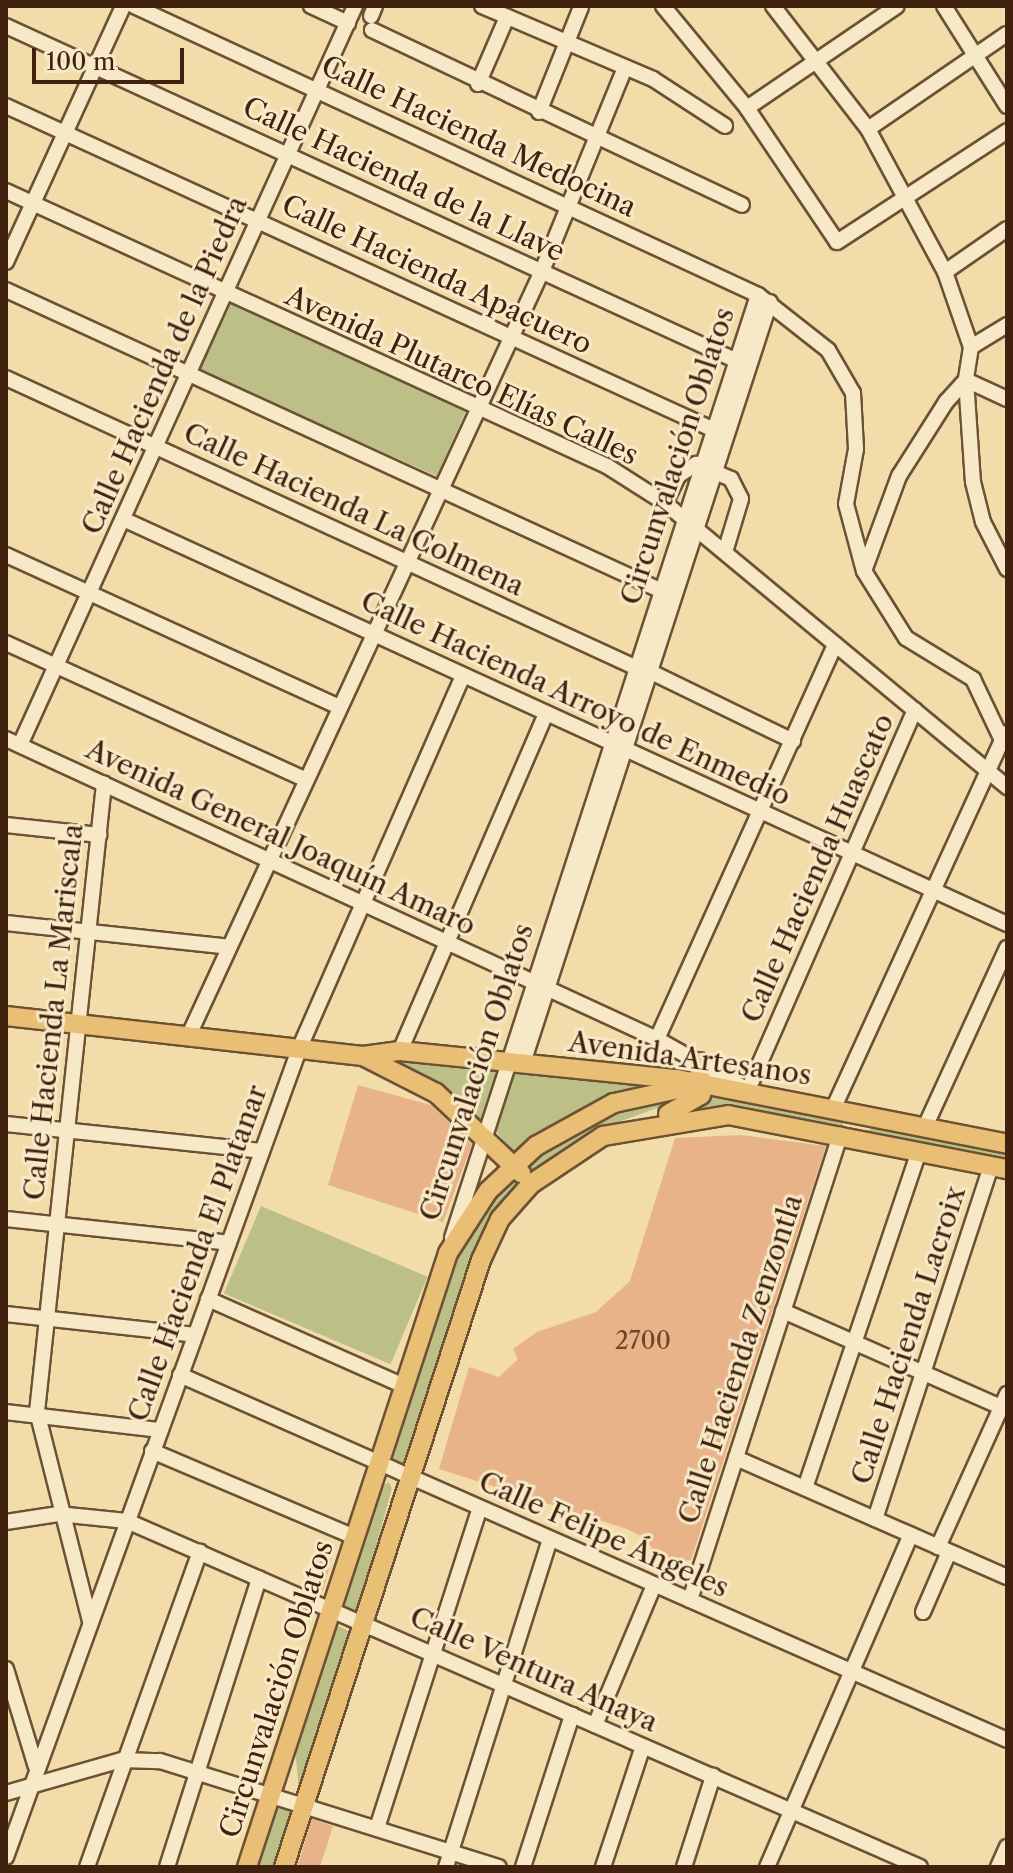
<!DOCTYPE html>
<html>
<head>
<meta charset="utf-8">
<style>
  body { margin:0 }
  #map { position:relative; width:1013px; height:1873px; overflow:hidden; background:#f2ddaa; font-family:"Libre Caslon Text",serif }
  div>[style] { position:absolute }
  .green>* { inset:0; background:#bcc087; transform-origin:0 0 }
  .building>* { inset:0; background:#e8b389; transform-origin:0 0 }
  .roads { filter:drop-shadow(2px 0 #6c5135) drop-shadow(-2px 0 #6c5135) drop-shadow(0 2px #6c5135) drop-shadow(0 -2px #6c5135) }
  .minor>* { height:14px; margin:-7px; padding:0 7px; transform-origin:7px; border-radius:7px; background:#f7e9c8 }
  .major>* { height:18px; margin:-9px; padding:0 9px; transform-origin:9px; border-radius:9px; background:#e9be75 }
  span { translate:-50% -50%; white-space:nowrap; text-align:center; line-height:1.15; -webkit-text-stroke:6px #f7e9c8; paint-order:stroke }
  .number-label { font-size:24px; color:#6a462d }
  .number-label span { -webkit-text-stroke-width:0 }
  .street-label { font-size:28px; color:#40220e }
  .frame { position:absolute; inset:0; border:8px solid #40220e; pointer-events:none }
  .scale { position:absolute; left:32px; top:48px; width:152px; height:36px; box-sizing:border-box; border:4px solid #40220e; border-top:0; padding-left:10px; font-size:24px; line-height:28px; white-space:nowrap; color:#40220e; -webkit-text-stroke:6px #f7e9c8; paint-order:stroke }
</style>
</head>
<body>
<div id="map">
  <div class="green">
    <div style="left:228px;top:301px;width:262px;height:75px;rotate:24deg"></div>
    <div style="clip-path:polygon(405px 1058px,500px 1067px,482px 1124px,436px 1084px,371px 1060px)"></div>
    <div style="clip-path:polygon(514px 1069px,668px 1083px,580px 1112px,516px 1154px,493px 1128px)"></div>
    <div style="clip-path:polygon(709px 1090px,846px 1120px,840px 1129px,691px 1110px)"></div>
    <div style="clip-path:polygon(695px 1094px,605px 1127px,531px 1178px,519px 1166px,623px 1105px)"></div>
    <div style="clip-path:polygon(876px 1128px,1007px 1149px,1007px 1165px,859px 1132px)"></div>
    <div style="clip-path:polygon(512px 1173px,523px 1182px,405px 1466px,385px 1461px,454px 1250px)"></div>
    <div style="left:261px;top:1206px;width:181px;height:95px;rotate:23deg"></div>
    <div style="clip-path:polygon(389px 1482px,392px 1488px,357px 1616px,341px 1609px,381px 1487px)"></div>
    <div style="clip-path:polygon(338px 1626px,351px 1632px,299px 1788px,294px 1739px)"></div>
    <div style="clip-path:polygon(275px 1804px,295px 1810px,276px 1867px,253px 1867px)"></div>
  </div>
  <div class="building">
    <div style="clip-path:polygon(358px 1085px,431px 1105px,472px 1144px,443px 1222px,328px 1185px)"></div>
    <div style="clip-path:polygon(741px 1135px,826px 1146px,691px 1560px,662px 1563px,646px 1539px,627px 1529px,439px 1469px,469px 1367px,499px 1377px,518px 1359px,513px 1349px,537px 1332px,596px 1312px,630px 1281px,675px 1138px)"></div>
    <div style="left:321px;top:1556px;width:11px;height:33px;rotate:15deg"></div>
    <div style="clip-path:polygon(312px 1819px,333px 1826px,320px 1867px,297px 1867px)"></div>
  </div>
  <div class="roads">
    <div class="minor">
      <div style="left:134px;top:6px;width:688px;rotate:24.85deg"></div>
      <div style="left:758px;top:295px;width:89px;rotate:38.2deg"></div>
      <div style="left:828px;top:350px;width:50px;rotate:59.8deg"></div>
      <div style="left:853px;top:393px;width:56px;rotate:86.9deg"></div>
      <div style="left:856px;top:449px;width:56px;rotate:100.3deg"></div>
      <div style="left:846px;top:504px;width:69px;rotate:75deg"></div>
      <div style="left:864px;top:571px;width:79px;rotate:57.9deg"></div>
      <div style="left:906px;top:638px;width:79px;rotate:31.5deg"></div>
      <div style="left:973px;top:679px;width:68px;rotate:64.6deg"></div>
      <div style="left:311px;top:6px;width:41px;rotate:24.7deg"></div>
      <div style="left:482px;top:6px;width:186px;rotate:23.1deg"></div>
      <div style="left:653px;top:79px;width:86px;rotate:33.1deg"></div>
      <div style="left:663px;top:6px;width:132px;rotate:50.5deg"></div>
      <div style="left:747px;top:108px;width:161px;rotate:56.1deg"></div>
      <div style="left:837px;top:242px;width:203px;rotate:-33.1deg"></div>
      <div style="left:773px;top:6px;width:155px;rotate:52.3deg"></div>
      <div style="left:868px;top:129px;width:162px;rotate:61.7deg"></div>
      <div style="left:945px;top:272px;width:79px;rotate:70.9deg"></div>
      <div style="left:971px;top:347px;width:33px;rotate:99deg"></div>
      <div style="left:966px;top:380px;width:102px;rotate:86.1deg"></div>
      <div style="left:973px;top:482px;width:41px;rotate:76deg"></div>
      <div style="left:983px;top:522px;width:53px;rotate:62.9deg"></div>
      <div style="left:944px;top:6px;width:118px;rotate:57.8deg"></div>
      <div style="left:371px;top:16px;width:11px;rotate:-68deg"></div>
      <div style="left:6px;top:26px;width:804px;rotate:24.62deg"></div>
      <div style="left:372px;top:30px;width:409px;rotate:25.3deg"></div>
      <div style="left:478px;top:84px;width:73px;rotate:-66.6deg"></div>
      <div style="left:6px;top:106px;width:779px;rotate:24.59deg"></div>
      <div style="left:747px;top:108px;width:181px;rotate:-34.2deg"></div>
      <div style="left:539px;top:112px;width:113px;rotate:-68.2deg"></div>
      <div style="left:868px;top:129px;width:168px;rotate:-34.4deg"></div>
      <div style="left:6px;top:191px;width:661px;rotate:24.59deg"></div>
      <div style="left:607px;top:466px;width:69px;rotate:32.5deg"></div>
      <div style="left:665px;top:503px;width:445px;rotate:39.7deg"></div>
      <div style="left:6px;top:262px;width:281px;rotate:-65.4deg"></div>
      <div style="left:945px;top:272px;width:75px;rotate:-34.7deg"></div>
      <div style="left:6px;top:290px;width:722px;rotate:24.65deg"></div>
      <div style="left:971px;top:347px;width:42px;rotate:-31.4deg"></div>
      <div style="left:6px;top:378px;width:694px;rotate:24.68deg"></div>
      <div style="left:665px;top:503px;width:30px;rotate:-64deg"></div>
      <div style="left:678px;top:476px;width:22px;rotate:-34deg"></div>
      <div style="left:696px;top:464px;width:38px;rotate:23deg"></div>
      <div style="left:731px;top:479px;width:22px;rotate:63deg"></div>
      <div style="left:741px;top:499px;width:55px;rotate:106.8deg"></div>
      <div style="left:123px;top:519px;width:972px;rotate:24.61deg"></div>
      <div style="left:6px;top:555px;width:366px;rotate:24.5deg"></div>
      <div style="left:864px;top:571px;width:101px;rotate:-69.8deg"></div>
      <div style="left:899px;top:476px;width:88px;rotate:-57.6deg"></div>
      <div style="left:946px;top:402px;width:30px;rotate:-48deg"></div>
      <div style="left:966px;top:380px;width:45px;rotate:24.9deg"></div>
      <div style="left:6px;top:643px;width:330px;rotate:24.5deg"></div>
      <div style="left:651px;top:672px;width:158px;rotate:25.9deg"></div>
      <div style="left:6px;top:739px;width:717px;rotate:24.74deg"></div>
      <div style="left:657px;top:1039px;width:104px;rotate:29.3deg"></div>
      <div style="left:748px;top:1090px;width:415px;rotate:-66.3deg"></div>
      <div style="left:20px;top:745px;width:811px;rotate:-65.61deg"></div>
      <div style="left:6px;top:825px;width:94px;rotate:6.1deg"></div>
      <div style="left:6px;top:923px;width:224px;rotate:6.1deg"></div>
      <div style="left:189px;top:1035px;width:842px;rotate:-65.2deg"></div>
      <div style="left:542px;top:271px;width:217px;rotate:-67.8deg"></div>
      <div style="left:657px;top:1039px;width:433px;rotate:-65.7deg"></div>
      <div style="left:400px;top:1051px;width:368px;rotate:-66.6deg"></div>
      <div style="left:523px;top:1063px;width:800px;rotate:-72.02deg"></div>
      <div style="left:834px;top:1107px;width:411px;rotate:-65.4deg"></div>
      <div style="left:6px;top:1124px;width:257px;rotate:6deg"></div>
      <div style="left:925px;top:1127px;width:197px;rotate:-65.4deg"></div>
      <div style="left:6px;top:1219px;width:224px;rotate:6.1deg"></div>
      <div style="left:452px;top:1238px;width:991px;rotate:-72.02deg"></div>
      <div style="left:208px;top:1299px;width:214px;rotate:23.9deg"></div>
      <div style="left:783px;top:1311px;width:245px;rotate:23.8deg"></div>
      <div style="left:6px;top:1314px;width:190px;rotate:6.3deg"></div>
      <div style="left:180px;top:1375px;width:904px;rotate:23.81deg"></div>
      <div style="left:6px;top:1412px;width:155px;rotate:6.7deg"></div>
      <div style="left:152px;top:1451px;width:220px;rotate:23deg"></div>
      <div style="left:736px;top:1458px;width:296px;rotate:23.7deg"></div>
      <div style="left:805px;top:1488px;width:355px;rotate:-71.3deg"></div>
      <div style="left:875px;top:1519px;width:372px;rotate:-71.8deg"></div>
      <div style="left:6px;top:1522px;width:53px;rotate:-8.7deg"></div>
      <div style="left:58px;top:1514px;width:69px;rotate:5.8deg"></div>
      <div style="left:127px;top:1521px;width:865px;rotate:23.57deg"></div>
      <div style="left:938px;top:1547px;width:168px;rotate:-65.7deg"></div>
      <div style="left:690px;top:1600px;width:489px;rotate:-72.1deg"></div>
      <div style="left:923px;top:1612px;width:65px;rotate:-66.6deg"></div>
      <div style="left:90px;top:1621px;width:216px;rotate:-104.2deg"></div>
      <div style="left:37px;top:1412px;width:632px;rotate:-83.91deg"></div>
      <div style="left:6px;top:1669px;width:102px;rotate:73deg"></div>
      <div style="left:595px;top:1725px;width:152px;rotate:-67.1deg"></div>
      <div style="left:6px;top:1793px;width:121px;rotate:-15.9deg"></div>
      <div style="left:122px;top:1760px;width:38px;rotate:2deg"></div>
      <div style="left:160px;top:1761px;width:355px;rotate:17.4deg"></div>
      <div style="left:377px;top:1828px;width:336px;rotate:-72.2deg"></div>
      <div style="left:6px;top:1857px;width:862px;rotate:-70.05deg"></div>
      <div style="left:300px;top:1047px;width:405px;rotate:-66.3deg"></div>
      <div style="left:87px;top:1867px;width:335px;rotate:-70.3deg"></div>
      <div style="left:167px;top:1867px;width:303px;rotate:-72.3deg"></div>
      <div style="left:446px;top:1867px;width:344px;rotate:-72.4deg"></div>
      <div style="left:523px;top:1867px;width:160px;rotate:-72.1deg"></div>
      <div style="left:603px;top:1867px;width:127px;rotate:-71.7deg"></div>
      <div style="left:684px;top:1867px;width:96px;rotate:-72.3deg"></div>
      <div style="left:767px;top:1867px;width:362px;rotate:-66.6deg"></div>
      <div style="left:998px;top:1867px;width:22px;rotate:-66deg"></div>
    </div>
    <div class="major">
      <div style="left:6px;top:1016px;width:359px;rotate:6.4deg"></div>
      <div style="left:363px;top:1056px;width:37px;rotate:-8deg"></div>
      <div style="left:400px;top:1051px;width:278px;rotate:5.8deg"></div>
      <div style="left:677px;top:1079px;width:336px;rotate:11.1deg"></div>
      <div style="left:363px;top:1056px;width:82px;rotate:26.9deg"></div>
      <div style="left:436px;top:1093px;width:117px;rotate:43.3deg"></div>
      <div style="left:668px;top:1114px;width:38px;rotate:-30deg"></div>
      <div style="left:701px;top:1095px;width:33px;rotate:-93deg"></div>
      <div style="left:247px;top:1867px;width:646px;rotate:-71.87deg"></div>
      <div style="left:448px;top:1253px;width:74px;rotate:-57.2deg"></div>
      <div style="left:488px;top:1191px;width:66px;rotate:-43.2deg"></div>
      <div style="left:536px;top:1146px;width:89px;rotate:-28.9deg"></div>
      <div style="left:614px;top:1103px;width:79px;rotate:-12.4deg"></div>
      <div style="left:284px;top:1867px;width:638px;rotate:-72.02deg"></div>
      <div style="left:481px;top:1260px;width:45px;rotate:-65.1deg"></div>
      <div style="left:500px;top:1219px;width:47px;rotate:-48.5deg"></div>
      <div style="left:531px;top:1184px;width:87px;rotate:-33.7deg"></div>
      <div style="left:603px;top:1136px;width:127px;rotate:-9.5deg"></div>
      <div style="left:728px;top:1115px;width:284px;rotate:11deg"></div>
    </div>
  </div>
  <div class="number-label">
    <span style="left:643px;top:1341px">2700</span>
  </div>
  <div class="street-label">
    <span style="left:479px;top:136px;rotate:25deg">Calle Hacienda Medocina</span>
    <span style="left:404px;top:179px;rotate:25deg">Calle Hacienda de la Llave</span>
    <span style="left:437px;top:274px;rotate:25deg">Calle Hacienda Apacuero</span>
    <span style="left:164px;top:365px;rotate:-66deg">Calle Hacienda de la Piedra</span>
    <span style="left:462px;top:375px;rotate:25deg">Avenida Plutarco Elías Calles</span>
    <span style="left:677px;top:456px;rotate:-72deg">Circunvalación Oblatos</span>
    <span style="left:354px;top:509px;rotate:25deg">Calle Hacienda La Colmena</span>
    <span style="left:576px;top:698px;rotate:25deg">Calle Hacienda Arroyo de Enmedio</span>
    <span style="left:281px;top:837px;rotate:25deg">Avenida General Joaquín Amaro</span>
    <span style="left:817px;top:868px;rotate:-66deg">Calle Hacienda Huascato</span>
    <span style="left:53px;top:1012px;rotate:-84deg">Calle Hacienda La Mariscala</span>
    <span style="left:690px;top:1058px;rotate:8deg">Avenida Artesanos</span>
    <span style="left:476px;top:1072px;rotate:-72deg">Circunvalación Oblatos</span>
    <span style="left:197px;top:1253px;rotate:-70deg">Calle Hacienda El Platanar</span>
    <span style="left:908px;top:1335px;rotate:-72deg">Calle Hacienda Lacroix</span>
    <span style="left:740px;top:1359px;rotate:-72deg">Calle Hacienda Zenzontla</span>
    <span style="left:604px;top:1534px;rotate:24deg">Calle Felipe Ángeles</span>
    <span style="left:534px;top:1669px;rotate:24deg">Calle Ventura Anaya</span>
    <span style="left:276px;top:1689px;rotate:-72deg">Circunvalación Oblatos</span>
  </div>
  <div class="frame"></div>
  <div class="scale">100 m</div>
</div>
</body>
</html>
